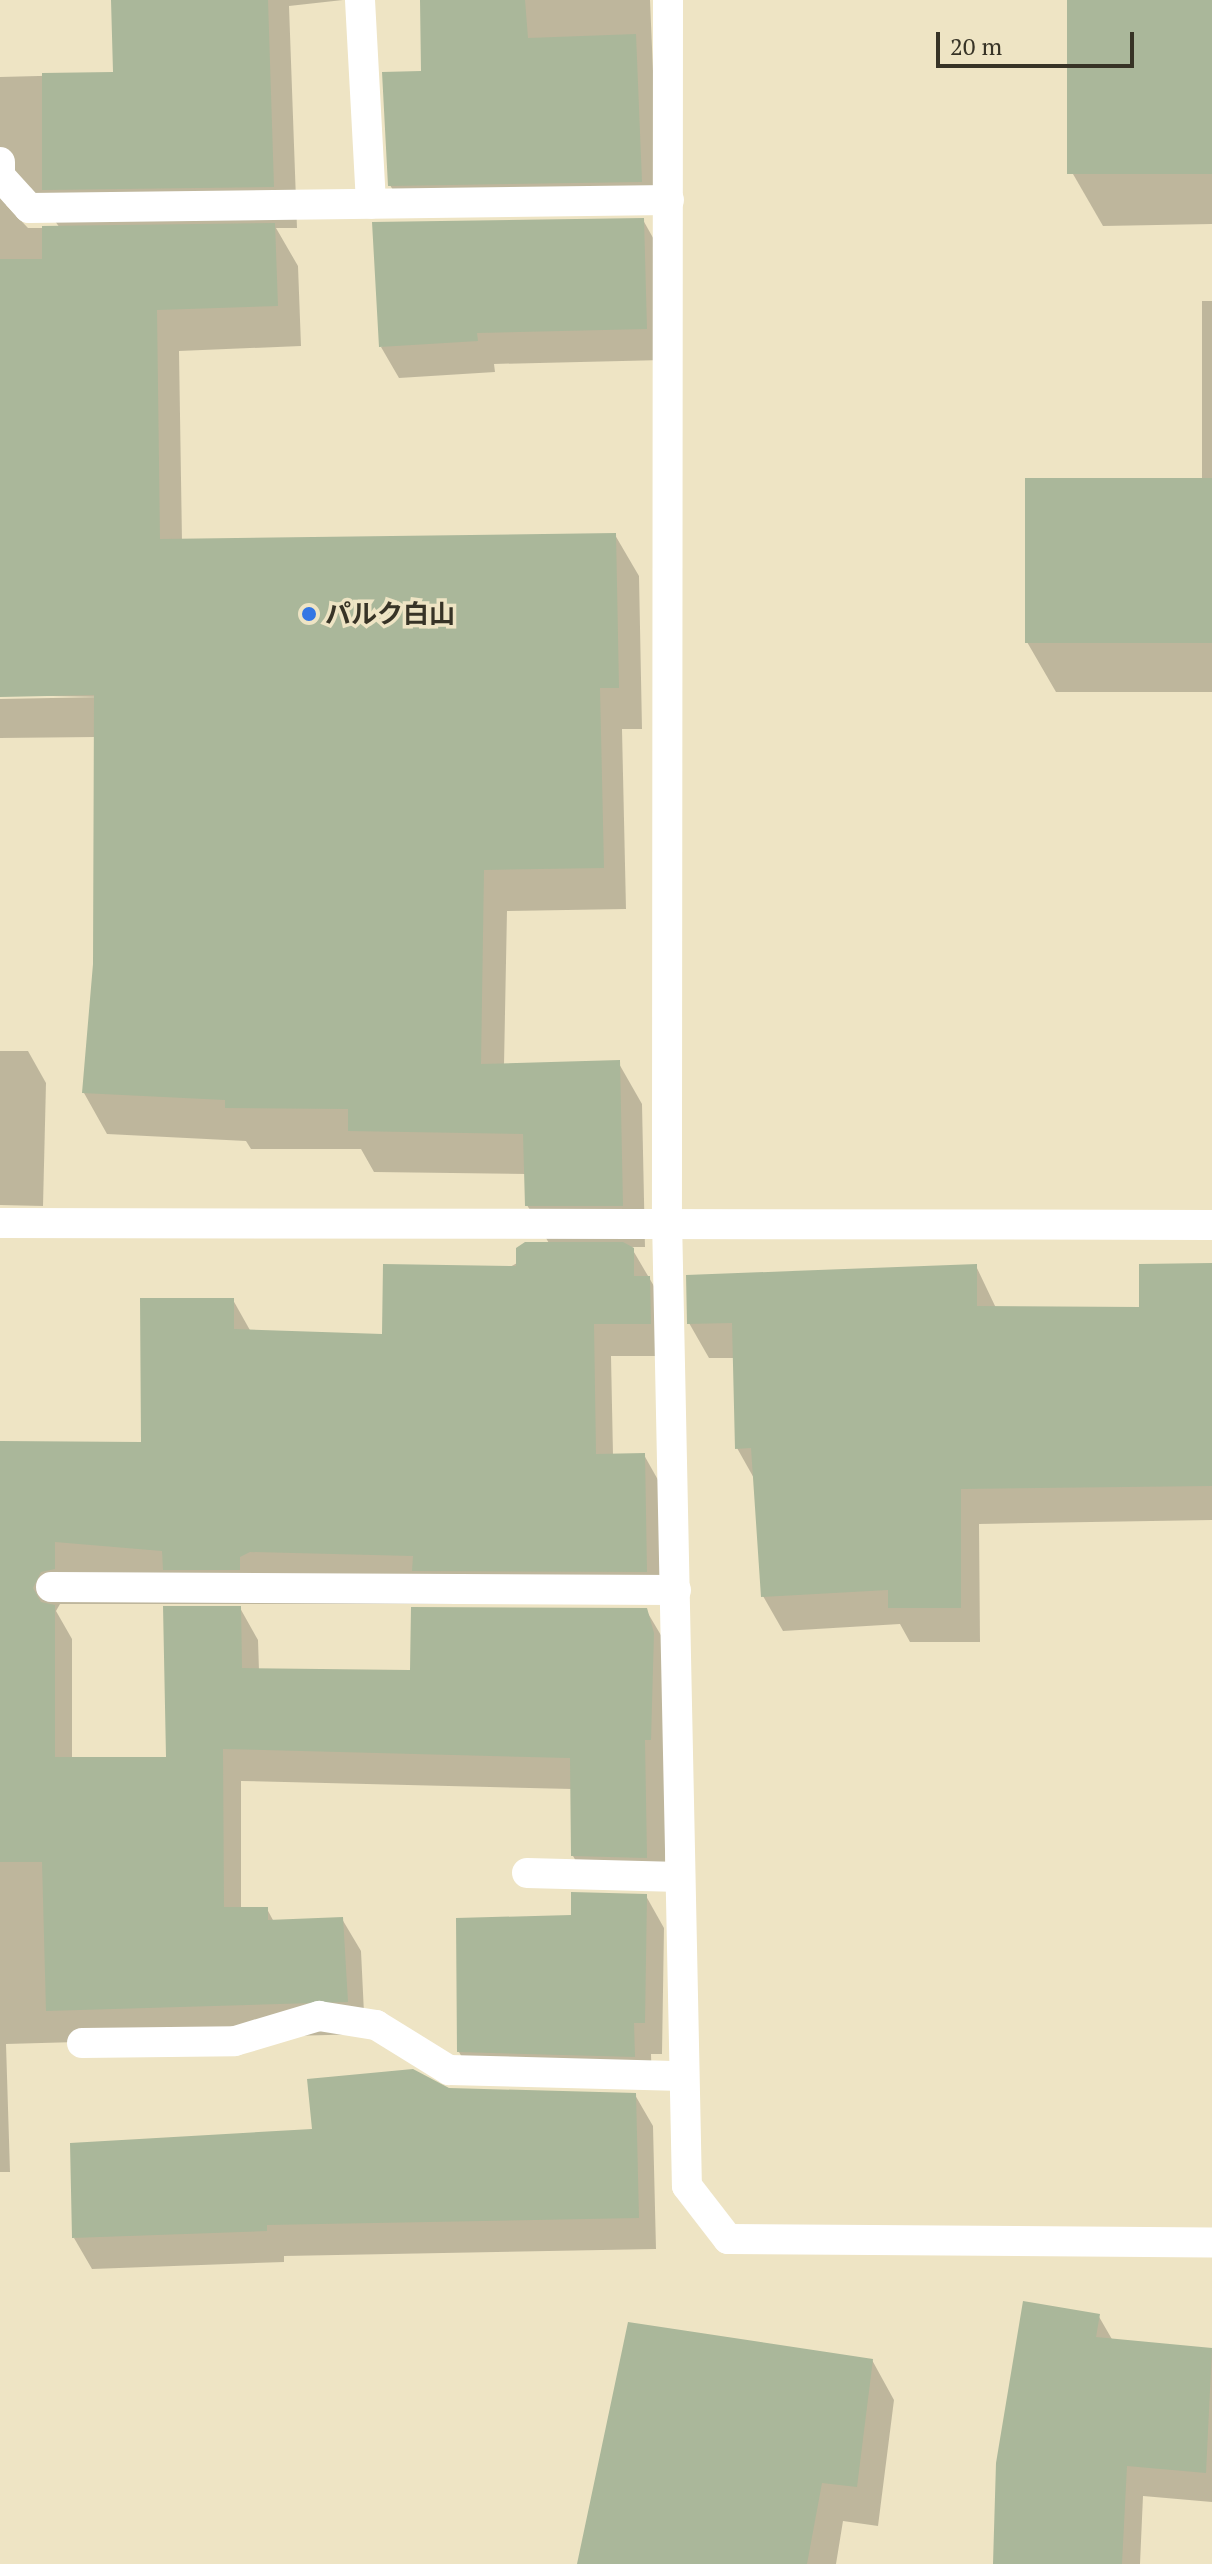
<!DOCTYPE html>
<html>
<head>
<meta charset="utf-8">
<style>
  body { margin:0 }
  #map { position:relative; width:1212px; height:2564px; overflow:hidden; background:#eee4c4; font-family:"PT Serif","Noto Sans JP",serif }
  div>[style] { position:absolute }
  .shadow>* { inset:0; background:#0003 }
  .building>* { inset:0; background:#aab79a; transform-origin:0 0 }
  .service>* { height:30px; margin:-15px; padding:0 15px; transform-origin:15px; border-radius:15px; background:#fff }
  .dots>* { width:22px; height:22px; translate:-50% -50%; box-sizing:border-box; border:4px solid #eee4c4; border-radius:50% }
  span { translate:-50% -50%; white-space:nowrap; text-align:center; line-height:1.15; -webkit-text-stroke:7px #eee4c4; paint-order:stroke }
  .poi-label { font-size:26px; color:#373326; font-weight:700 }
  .left { translate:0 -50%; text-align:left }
  .scale { position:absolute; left:936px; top:32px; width:198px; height:36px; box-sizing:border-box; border:4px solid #373326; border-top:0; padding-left:10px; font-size:24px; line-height:28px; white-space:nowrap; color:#373326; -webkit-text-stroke:6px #eee4c4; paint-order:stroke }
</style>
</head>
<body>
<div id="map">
  <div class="shadow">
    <div style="clip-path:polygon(evenodd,113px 0,343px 0,289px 6px,297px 228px,276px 228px,298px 266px,301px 346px,179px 351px,182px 541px,615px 535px,639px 576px,642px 729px,622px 729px,626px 909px,507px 911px,504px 1065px,618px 1062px,642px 1104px,645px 1247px,631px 1247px,668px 1310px,669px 1356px,611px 1356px,613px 1455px,644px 1455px,662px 1487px,664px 1604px,60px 1604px,56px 1611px,72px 1639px,72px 1759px,168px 1759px,240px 1608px,258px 1640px,259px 1671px,412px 1672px,646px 1610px,665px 1642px,665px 1890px,592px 1888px,573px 1856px,572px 1789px,241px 1781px,241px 1909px,267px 1909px,274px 1922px,342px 1919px,361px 1951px,365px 2034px,6px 2044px,10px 2172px,0 2172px,0 1443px,143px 1444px,233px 1300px,251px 1332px,384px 1336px,550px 1245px,527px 1205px,526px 1174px,374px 1172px,361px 1149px,251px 1149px,246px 1141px,107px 1134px,84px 1093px,95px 965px,96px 737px,0 738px,0 699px,104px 697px,0 695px,0 77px,115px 74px,113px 0,25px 185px,31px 188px,60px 228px,28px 228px,6px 205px,7px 195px,25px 185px)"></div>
    <div style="clip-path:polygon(422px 0,650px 0,659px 213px,408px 216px,390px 185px,423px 73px)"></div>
    <div style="clip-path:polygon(1069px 0,1212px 0,1212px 224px,1103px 226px,1073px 174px)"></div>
    <div style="clip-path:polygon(643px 220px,661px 252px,664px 360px,494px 364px,495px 372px,399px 378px,381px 347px)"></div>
    <div style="clip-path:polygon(1202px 301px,1212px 301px,1212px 692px,1056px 692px,1027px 642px,1202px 480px)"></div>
    <div style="clip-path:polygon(0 1051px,28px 1051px,46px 1083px,43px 1206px,0 1205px)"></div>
    <div style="clip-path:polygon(1212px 1265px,1212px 1520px,979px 1524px,980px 1642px,910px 1642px,900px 1624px,783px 1631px,763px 1596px,755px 1480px,737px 1448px,734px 1358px,709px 1358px,689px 1323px,976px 1266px,996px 1308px,1141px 1309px)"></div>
    <div style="clip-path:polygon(646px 1896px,664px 1928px,662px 2054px,651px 2054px,652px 2088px,477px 2083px,459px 2052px)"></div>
    <div style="clip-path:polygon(448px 2090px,635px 2095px,653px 2126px,656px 2249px,284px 2256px,284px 2262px,92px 2269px,74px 2238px,314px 2131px)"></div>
    <div style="clip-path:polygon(1098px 2315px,1113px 2341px,1212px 2350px,1212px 2502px,1143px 2496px,1140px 2564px,995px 2564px)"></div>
    <div style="clip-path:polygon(872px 2360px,894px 2400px,878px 2526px,843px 2521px,836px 2564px,582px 2564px)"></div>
  </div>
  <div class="building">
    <div style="clip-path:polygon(111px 0,268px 0,274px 187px,42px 190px,42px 73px,113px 72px)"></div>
    <div style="clip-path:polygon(420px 0,525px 0,528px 38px,636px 34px,642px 182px,388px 186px,382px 72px,421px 71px)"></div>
    <div style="left:1067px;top:0;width:145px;height:174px"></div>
    <div style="clip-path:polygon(644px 218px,647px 329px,477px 333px,478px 341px,379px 347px,372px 222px)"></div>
    <div style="clip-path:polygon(275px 223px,278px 306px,157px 310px,160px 539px,616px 533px,619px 688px,600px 688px,604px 868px,484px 870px,481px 1064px,620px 1060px,623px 1206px,525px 1206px,523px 1134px,348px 1131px,348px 1109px,225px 1108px,225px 1100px,82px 1093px,93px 964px,94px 695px,0 697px,0 259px,42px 259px,42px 226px)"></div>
    <div style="left:1025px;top:478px;width:187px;height:165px"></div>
    <div style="clip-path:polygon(525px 1242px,623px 1242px,634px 1248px,634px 1276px,650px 1276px,651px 1324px,594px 1324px,596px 1454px,645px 1453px,647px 1572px,412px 1571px,413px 1556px,250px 1552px,240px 1557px,240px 1570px,163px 1570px,162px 1551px,55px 1542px,55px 1569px,41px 1572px,33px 1588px,41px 1602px,55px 1605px,55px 1757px,166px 1757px,163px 1606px,241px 1606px,242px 1668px,410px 1670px,411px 1607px,647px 1608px,654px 1633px,651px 1740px,645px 1740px,647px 1858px,571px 1856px,570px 1758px,223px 1749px,224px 1907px,268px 1907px,268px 1920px,343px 1917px,348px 2002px,46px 2011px,42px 1862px,0 1862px,0 1441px,141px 1442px,140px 1298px,234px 1298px,234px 1329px,382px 1334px,383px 1264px,516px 1266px,516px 1248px)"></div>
    <div style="clip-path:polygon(1212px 1263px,1212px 1486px,961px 1489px,961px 1608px,888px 1608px,888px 1590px,761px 1597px,751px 1448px,735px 1449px,732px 1323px,687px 1324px,686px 1275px,977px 1264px,977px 1306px,1139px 1307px,1139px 1264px)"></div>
    <div style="clip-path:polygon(571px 1892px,647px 1894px,645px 2023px,634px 2023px,635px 2057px,457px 2052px,456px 1918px,571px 1915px)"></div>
    <div style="clip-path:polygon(413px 2069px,449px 2088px,636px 2093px,639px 2218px,267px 2225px,267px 2231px,72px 2238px,70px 2143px,312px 2129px,307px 2079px)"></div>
    <div style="clip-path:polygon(1023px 2301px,1100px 2314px,1096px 2337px,1212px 2348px,1206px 2473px,1127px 2466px,1122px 2564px,993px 2564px,996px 2463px)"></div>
    <div style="clip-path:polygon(628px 2322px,873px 2359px,857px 2487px,822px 2483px,807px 2564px,577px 2564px)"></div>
  </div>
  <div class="service">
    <div style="left:360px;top:0;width:204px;rotate:86.9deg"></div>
    <div style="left:668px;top:0;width:1219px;rotate:90.05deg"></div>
    <div style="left:667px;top:1219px;width:967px;rotate:88.82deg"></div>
    <div style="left:687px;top:2186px;width:67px;rotate:52.3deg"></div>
    <div style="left:728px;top:2239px;width:484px;rotate:0.4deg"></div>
    <div style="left:0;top:162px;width:14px;rotate:90deg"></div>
    <div style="left:0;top:176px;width:43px;rotate:47.8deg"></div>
    <div style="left:29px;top:208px;width:640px;rotate:-0.72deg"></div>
    <div style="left:0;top:1223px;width:1212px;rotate:0.09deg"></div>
    <div style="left:51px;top:1587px;width:625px;rotate:0.28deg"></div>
    <div style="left:527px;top:1873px;width:153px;rotate:1.5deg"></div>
    <div style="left:82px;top:2043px;width:153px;rotate:-0.7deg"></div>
    <div style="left:235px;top:2041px;width:88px;rotate:-16.6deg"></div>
    <div style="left:319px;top:2016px;width:58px;rotate:9deg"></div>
    <div style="left:376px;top:2025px;width:86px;rotate:31.7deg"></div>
    <div style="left:449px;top:2070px;width:234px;rotate:1.5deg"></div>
  </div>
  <div class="dots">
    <div style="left:309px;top:614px;background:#3476e4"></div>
  </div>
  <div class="poi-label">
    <span class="left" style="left:325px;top:614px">パルク白山</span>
  </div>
  <div class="scale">20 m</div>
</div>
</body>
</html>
